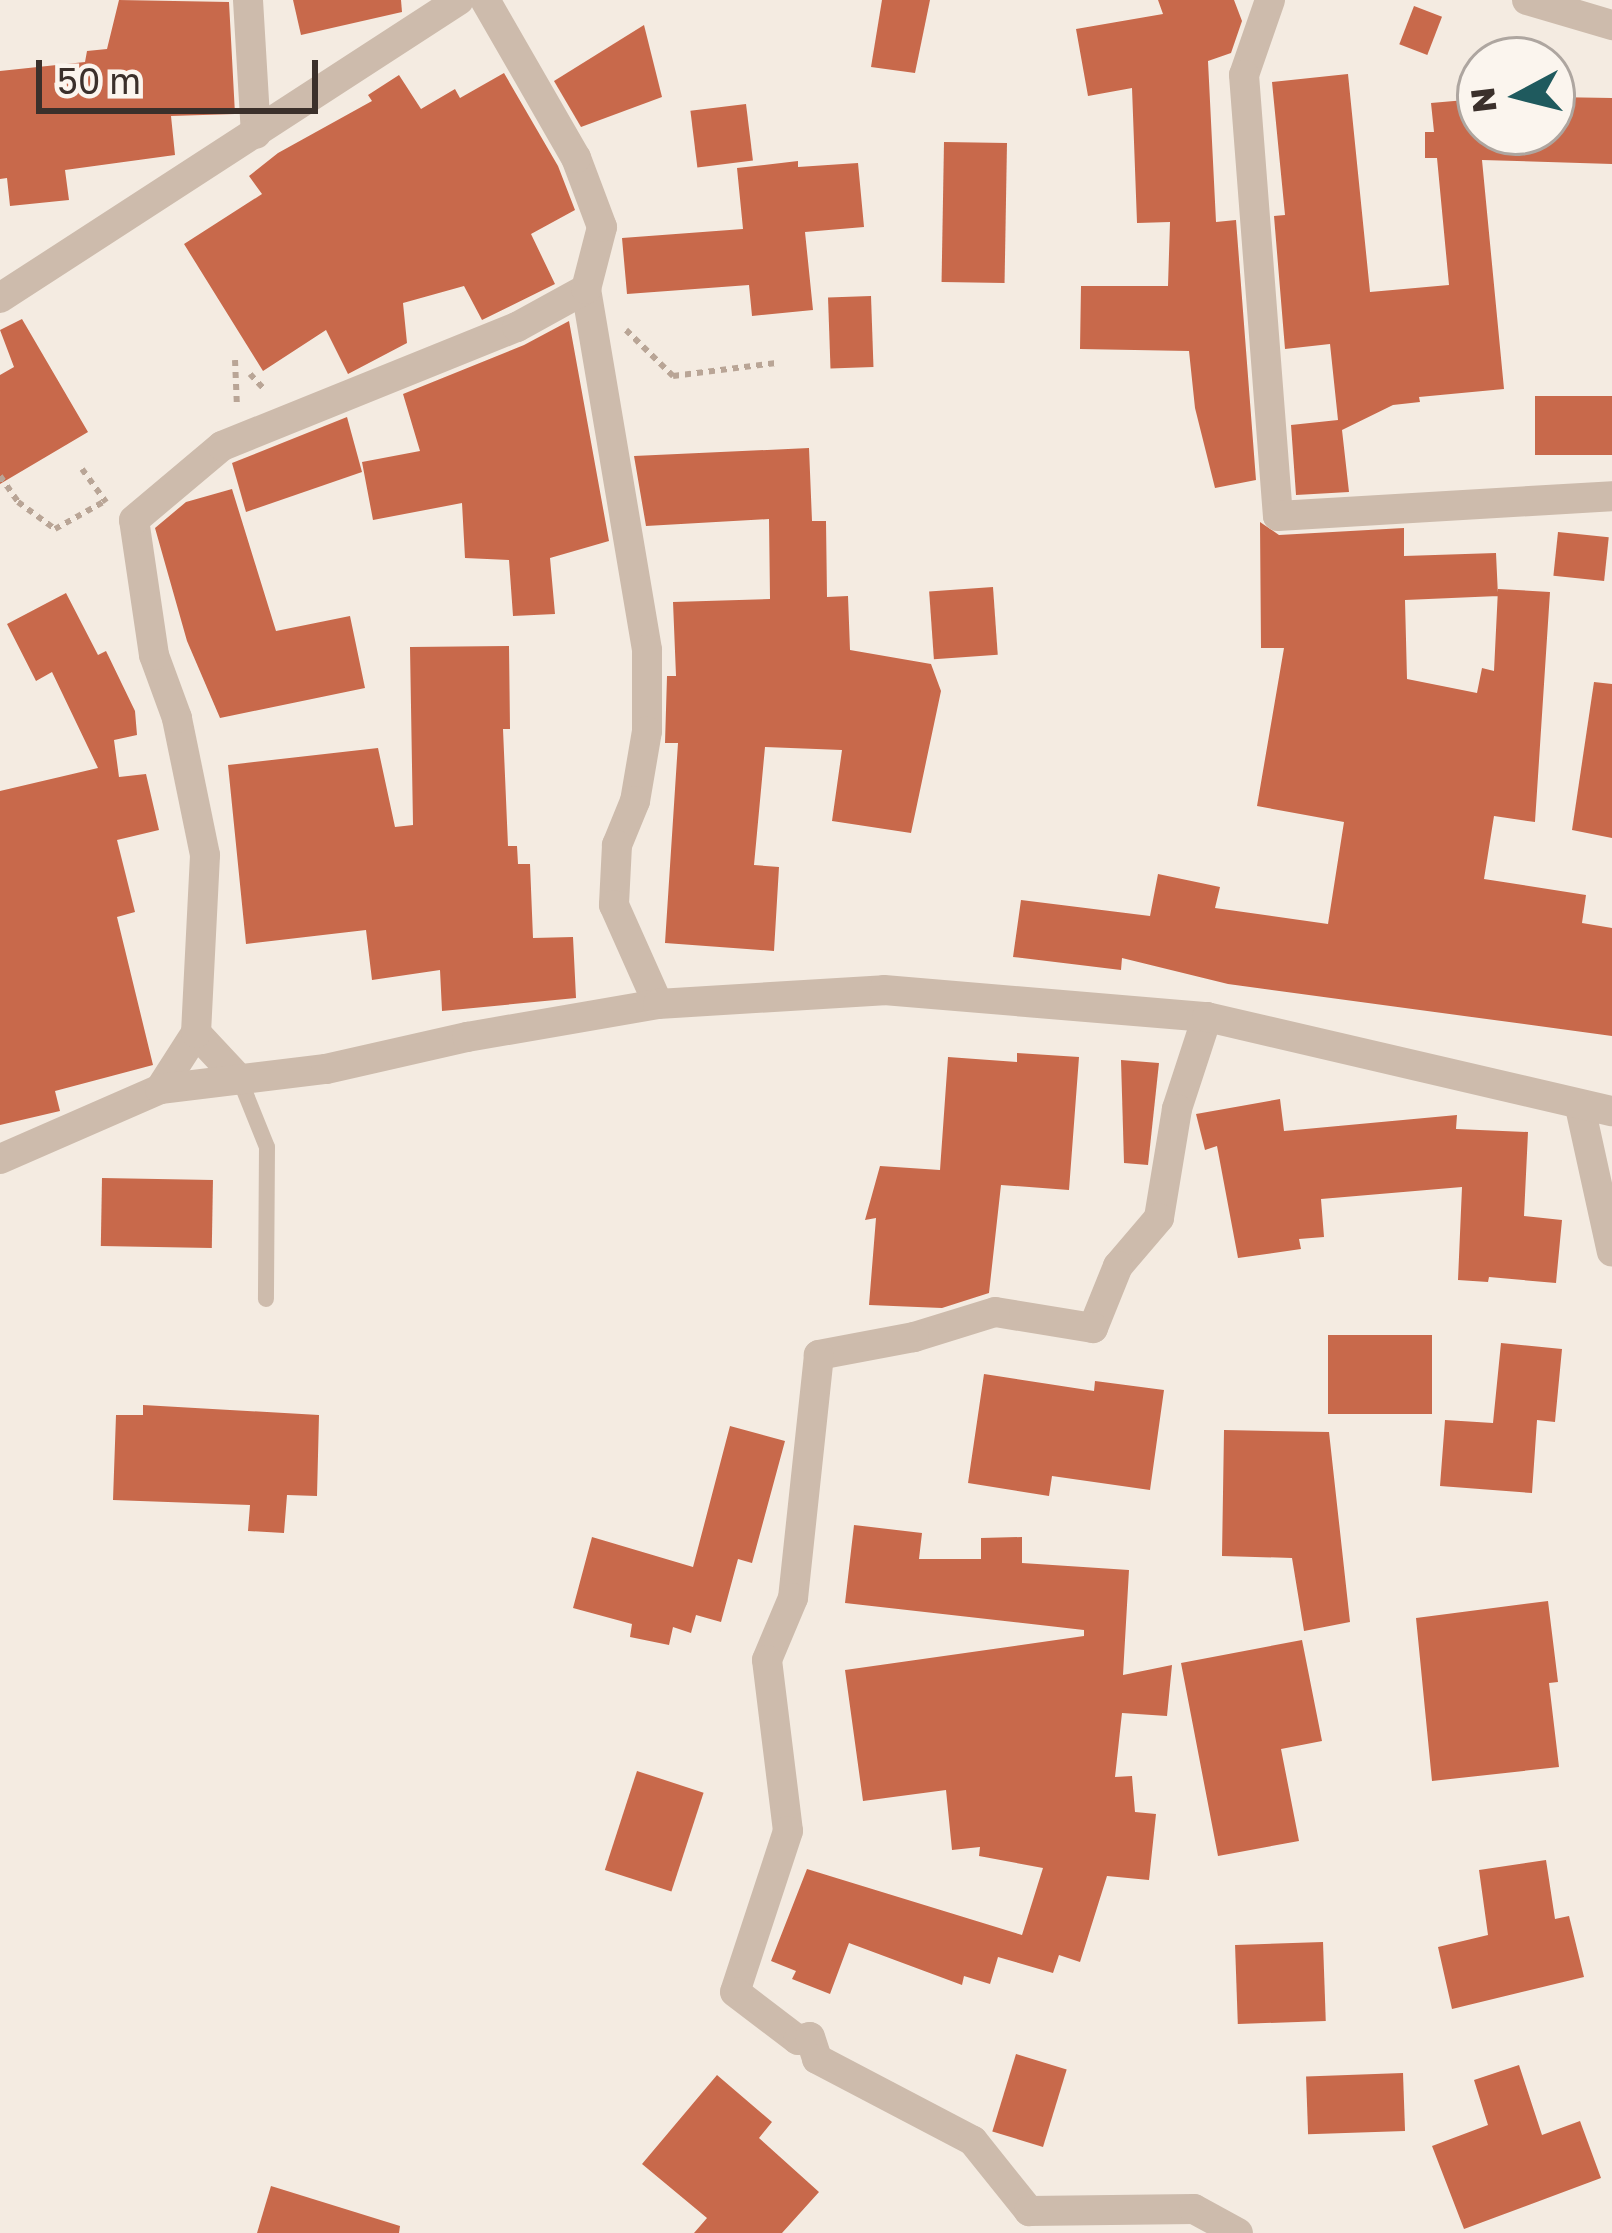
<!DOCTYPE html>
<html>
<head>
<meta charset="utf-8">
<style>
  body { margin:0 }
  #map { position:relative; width:1612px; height:2233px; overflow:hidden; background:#f4ebe1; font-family:"Golos Text",sans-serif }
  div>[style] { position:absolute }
  .building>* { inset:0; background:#c8694b; transform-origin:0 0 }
  .path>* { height:6px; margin-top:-3px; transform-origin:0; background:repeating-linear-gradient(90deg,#b9a596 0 6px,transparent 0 12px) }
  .service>* { height:16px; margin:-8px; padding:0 8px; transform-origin:8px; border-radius:8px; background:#cdbbac }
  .minor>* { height:30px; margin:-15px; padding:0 15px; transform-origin:15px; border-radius:15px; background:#cdbbac }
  span { translate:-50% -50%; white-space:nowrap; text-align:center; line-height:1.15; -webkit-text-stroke:12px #fbf5ee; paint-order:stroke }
  .north { position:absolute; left:1456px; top:36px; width:120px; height:120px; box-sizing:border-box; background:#fbf5ee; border:3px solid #aea6a0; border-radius:50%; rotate:263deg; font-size:33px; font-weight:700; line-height:48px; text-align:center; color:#3b302b }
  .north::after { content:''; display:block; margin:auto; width:42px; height:54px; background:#1f5a5e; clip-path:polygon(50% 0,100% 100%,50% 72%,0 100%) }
  .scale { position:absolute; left:36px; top:60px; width:282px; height:54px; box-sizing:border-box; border:6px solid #3b302b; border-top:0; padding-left:15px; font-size:36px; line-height:42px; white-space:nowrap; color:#3b302b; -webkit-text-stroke:9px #fbf5ee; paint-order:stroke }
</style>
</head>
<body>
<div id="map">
  <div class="building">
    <div style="clip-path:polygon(119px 0,229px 2px,235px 114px,171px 116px,175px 155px,65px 170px,69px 200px,10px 206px,7px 178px,0 179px,0 71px,85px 62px,87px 51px,107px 49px)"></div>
    <div style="clip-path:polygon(293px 0,401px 0,402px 12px,301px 35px)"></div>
    <div style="clip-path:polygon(882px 0,930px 0,915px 73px,871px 67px)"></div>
    <div style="clip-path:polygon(1158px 0,1234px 0,1242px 21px,1231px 53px,1208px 61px,1216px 222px,1236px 220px,1256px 480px,1215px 488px,1195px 408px,1189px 351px,1080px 349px,1081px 286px,1168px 286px,1170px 222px,1137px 223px,1132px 88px,1088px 96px,1076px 29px,1163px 14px)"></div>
    <div style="left:1414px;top:6px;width:30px;height:41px;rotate:21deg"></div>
    <div style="clip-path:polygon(644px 25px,662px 97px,581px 127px,554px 81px)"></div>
    <div style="clip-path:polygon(504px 73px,558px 166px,575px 210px,531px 234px,555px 284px,482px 320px,464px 286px,403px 303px,407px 343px,348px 374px,326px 330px,263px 371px,184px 244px,262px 194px,249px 176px,278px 153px,372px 101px,368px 95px,399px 75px,421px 109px,455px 89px,460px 98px)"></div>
    <div style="clip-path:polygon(1348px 74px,1370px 292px,1449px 285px,1437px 158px,1425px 158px,1425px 132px,1434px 132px,1431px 103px,1477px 99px,1480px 132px,1552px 132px,1552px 97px,1612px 98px,1612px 164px,1482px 160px,1504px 389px,1419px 397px,1420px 402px,1393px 405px,1342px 430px,1349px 492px,1296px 495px,1291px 425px,1338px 420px,1330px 344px,1285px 349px,1274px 216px,1285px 215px,1272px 82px)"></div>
    <div style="left:746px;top:104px;width:57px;height:56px;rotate:83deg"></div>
    <div style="left:944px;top:142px;width:63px;height:140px;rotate:1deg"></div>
    <div style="clip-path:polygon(798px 161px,798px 167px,858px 163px,864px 227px,805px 232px,813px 310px,752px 316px,749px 285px,627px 294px,622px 238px,743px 229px,737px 168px)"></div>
    <div style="left:871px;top:296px;width:71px;height:43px;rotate:88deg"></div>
    <div style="clip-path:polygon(22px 319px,88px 432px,0 484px,0 375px,14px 367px,0 330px)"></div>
    <div style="clip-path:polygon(569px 321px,609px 541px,550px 558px,555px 614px,513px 616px,509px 560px,465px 558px,462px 503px,373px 520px,362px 462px,420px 451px,403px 394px,524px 345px)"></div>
    <div style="left:1612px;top:396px;width:59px;height:77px;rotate:90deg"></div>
    <div style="clip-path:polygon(347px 417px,362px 472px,246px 512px,232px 463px)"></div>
    <div style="clip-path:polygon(809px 448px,812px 521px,826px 521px,827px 597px,848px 596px,850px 650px,931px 664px,941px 691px,911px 833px,832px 821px,842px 750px,765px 747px,754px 865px,779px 867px,774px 951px,665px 943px,678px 743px,665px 743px,667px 676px,676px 676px,673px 602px,770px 599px,769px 519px,646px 526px,634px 456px)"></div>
    <div style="clip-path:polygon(232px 489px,276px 631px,350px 616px,365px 688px,220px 718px,187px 641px,155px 528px,186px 502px)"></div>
    <div style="clip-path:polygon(1260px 522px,1279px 535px,1404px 528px,1404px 556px,1496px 553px,1498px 596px,1405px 600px,1407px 679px,1477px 693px,1482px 668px,1494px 671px,1498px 589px,1550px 592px,1535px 822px,1494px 816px,1484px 879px,1586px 895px,1582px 923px,1612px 928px,1612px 1036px,1228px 984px,1122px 958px,1121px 970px,1013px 957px,1021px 900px,1150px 916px,1158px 874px,1220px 887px,1215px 908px,1328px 924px,1344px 822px,1257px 806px,1284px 648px,1261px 648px)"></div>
    <div style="left:1558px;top:532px;width:51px;height:44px;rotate:6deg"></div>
    <div style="left:993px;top:587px;width:68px;height:64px;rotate:86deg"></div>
    <div style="clip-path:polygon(66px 593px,98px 655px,106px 651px,135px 711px,137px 735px,114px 740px,119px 777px,146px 774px,159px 830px,117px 840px,135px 912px,117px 917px,153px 1065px,55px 1091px,60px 1111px,0 1125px,0 791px,98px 768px,52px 672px,36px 681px,7px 624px)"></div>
    <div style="clip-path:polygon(509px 646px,510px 729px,503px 729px,508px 846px,517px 846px,518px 864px,530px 864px,533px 938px,573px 937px,576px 998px,442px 1011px,440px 970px,372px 980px,366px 930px,246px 944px,228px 765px,378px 748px,395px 827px,413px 825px,410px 647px)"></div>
    <div style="clip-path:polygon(1594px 682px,1612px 684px,1612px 838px,1572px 830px)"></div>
    <div style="clip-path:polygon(1017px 1053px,1079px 1057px,1069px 1190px,1001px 1185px,989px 1293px,942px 1308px,869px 1305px,876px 1218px,865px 1220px,880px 1166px,940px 1170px,948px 1057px,1017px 1062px)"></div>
    <div style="clip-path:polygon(1121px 1060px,1159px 1063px,1148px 1165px,1124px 1163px)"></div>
    <div style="clip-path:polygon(1280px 1099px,1284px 1131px,1457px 1115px,1456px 1129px,1528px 1132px,1524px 1216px,1562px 1220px,1556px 1283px,1489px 1277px,1488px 1282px,1458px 1280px,1462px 1187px,1321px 1199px,1324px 1237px,1299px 1239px,1301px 1249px,1238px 1258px,1217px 1146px,1205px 1150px,1196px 1114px)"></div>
    <div style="left:102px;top:1178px;width:111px;height:68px;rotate:1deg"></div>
    <div style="left:1328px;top:1335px;width:104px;height:79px"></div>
    <div style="clip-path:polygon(1501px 1343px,1562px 1349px,1555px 1422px,1537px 1420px,1532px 1493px,1440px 1486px,1445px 1420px,1493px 1423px)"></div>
    <div style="clip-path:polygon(984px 1374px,1094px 1391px,1095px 1381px,1164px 1390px,1150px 1490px,1052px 1476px,1049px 1496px,968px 1483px)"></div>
    <div style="clip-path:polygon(143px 1405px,319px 1415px,317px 1496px,287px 1495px,284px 1533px,248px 1531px,250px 1505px,113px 1500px,116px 1415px,143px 1415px)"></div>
    <div style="clip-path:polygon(730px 1426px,785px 1441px,752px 1563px,738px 1559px,721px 1622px,696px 1615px,691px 1633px,673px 1627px,669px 1645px,630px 1637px,632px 1624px,573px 1608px,592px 1537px,693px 1567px)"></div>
    <div style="clip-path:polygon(1224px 1430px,1329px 1432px,1350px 1622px,1304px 1631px,1292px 1558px,1222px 1556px)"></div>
    <div style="clip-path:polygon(854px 1525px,922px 1533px,919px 1559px,981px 1559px,981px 1538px,1022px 1537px,1022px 1563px,1129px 1570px,1123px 1675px,1172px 1665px,1167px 1716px,1122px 1713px,1115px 1777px,1132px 1776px,1135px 1812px,1156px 1814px,1149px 1880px,1107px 1876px,1080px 1962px,1059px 1955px,1053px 1973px,998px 1957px,990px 1984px,964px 1976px,962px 1985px,849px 1943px,830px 1994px,792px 1979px,796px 1971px,771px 1961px,807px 1869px,1022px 1935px,1043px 1868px,979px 1856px,980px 1847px,952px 1850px,946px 1790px,863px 1801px,845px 1670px,1084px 1636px,1084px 1630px,845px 1603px)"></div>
    <div style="clip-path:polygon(1548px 1601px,1558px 1682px,1549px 1683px,1559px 1767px,1432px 1781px,1416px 1618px)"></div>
    <div style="clip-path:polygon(1302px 1640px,1322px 1741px,1281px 1749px,1299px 1841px,1218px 1856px,1181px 1663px)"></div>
    <div style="left:637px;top:1771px;width:70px;height:104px;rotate:18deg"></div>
    <div style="clip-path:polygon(1546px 1860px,1555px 1919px,1569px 1916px,1584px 1977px,1452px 2009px,1438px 1947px,1488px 1935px,1479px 1870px)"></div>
    <div style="left:1323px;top:1942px;width:79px;height:88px;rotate:88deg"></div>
    <div style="left:1016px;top:2054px;width:53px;height:81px;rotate:17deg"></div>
    <div style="clip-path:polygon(1519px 2065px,1542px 2135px,1580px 2121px,1601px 2178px,1464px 2229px,1432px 2146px,1488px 2125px,1474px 2080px)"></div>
    <div style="left:1403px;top:2073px;width:58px;height:97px;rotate:88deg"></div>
    <div style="clip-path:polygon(717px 2075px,772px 2122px,759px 2138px,819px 2192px,782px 2233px,694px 2233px,707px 2218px,642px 2164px)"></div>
    <div style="clip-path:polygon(271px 2186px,400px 2226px,399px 2233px,257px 2233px)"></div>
  </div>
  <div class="path">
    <div style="left:626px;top:330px;width:66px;rotate:44.4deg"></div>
    <div style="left:673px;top:376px;width:104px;rotate:-7.2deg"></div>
    <div style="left:235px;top:360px;width:47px;rotate:87.6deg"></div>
    <div style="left:250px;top:374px;width:23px;rotate:47deg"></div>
    <div style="left:82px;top:469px;width:41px;rotate:54deg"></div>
    <div style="left:0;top:476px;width:32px;rotate:55deg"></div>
    <div style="left:18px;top:502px;width:46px;rotate:36.1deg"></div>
    <div style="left:55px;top:529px;width:57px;rotate:-29.2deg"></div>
  </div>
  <div class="service">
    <div style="left:240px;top:1080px;width:72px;rotate:68.1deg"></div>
    <div style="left:267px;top:1147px;width:152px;rotate:90.4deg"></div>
  </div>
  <div class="minor">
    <div style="left:248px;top:0;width:134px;rotate:86.6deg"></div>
    <div style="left:1270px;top:0;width:79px;rotate:109.1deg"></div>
    <div style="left:1244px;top:75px;width:442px;rotate:85.6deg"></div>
    <div style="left:1278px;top:516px;width:335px;rotate:-3.4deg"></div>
    <div style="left:1527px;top:0;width:89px;rotate:16.4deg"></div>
    <div style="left:586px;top:289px;width:366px;rotate:80.4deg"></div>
    <div style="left:647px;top:650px;width:81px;rotate:90deg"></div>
    <div style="left:647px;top:731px;width:71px;rotate:99.7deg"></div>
    <div style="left:635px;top:801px;width:48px;rotate:112.2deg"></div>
    <div style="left:617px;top:845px;width:60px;rotate:92.9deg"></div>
    <div style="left:614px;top:905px;width:108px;rotate:66deg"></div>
    <div style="left:0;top:298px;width:547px;rotate:-32.99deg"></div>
    <div style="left:1207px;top:1017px;width:97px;rotate:108.1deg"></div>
    <div style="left:1177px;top:1109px;width:110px;rotate:99.4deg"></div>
    <div style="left:1159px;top:1218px;width:63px;rotate:130.5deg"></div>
    <div style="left:1118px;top:1266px;width:67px;rotate:112deg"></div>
    <div style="left:1093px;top:1328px;width:99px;rotate:-170.7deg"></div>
    <div style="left:995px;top:1312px;width:85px;rotate:162.8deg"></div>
    <div style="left:914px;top:1337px;width:97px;rotate:169.3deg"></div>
    <div style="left:819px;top:1355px;width:244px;rotate:96.1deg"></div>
    <div style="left:793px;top:1598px;width:67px;rotate:112.8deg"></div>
    <div style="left:767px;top:1660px;width:172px;rotate:83deg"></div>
    <div style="left:788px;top:1831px;width:169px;rotate:108.2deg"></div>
    <div style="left:735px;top:1992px;width:79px;rotate:37.3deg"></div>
    <div style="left:798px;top:2040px;width:12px;rotate:-14deg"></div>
    <div style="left:810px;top:2037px;width:23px;rotate:72deg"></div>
    <div style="left:817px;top:2059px;width:176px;rotate:27.7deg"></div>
    <div style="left:973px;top:2141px;width:90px;rotate:51.3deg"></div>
    <div style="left:1029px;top:2211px;width:165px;rotate:-0.7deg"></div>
    <div style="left:1194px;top:2209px;width:50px;rotate:28.6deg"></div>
    <div style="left:196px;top:1033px;width:64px;rotate:46.9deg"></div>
    <div style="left:160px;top:1089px;width:67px;rotate:-57.3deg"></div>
    <div style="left:196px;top:1033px;width:178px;rotate:-87.1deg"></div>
    <div style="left:205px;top:855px;width:140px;rotate:-101.6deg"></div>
    <div style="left:177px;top:718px;width:67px;rotate:-110.1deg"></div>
    <div style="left:154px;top:655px;width:136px;rotate:-98.4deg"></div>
    <div style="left:134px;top:520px;width:115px;rotate:-40.1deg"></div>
    <div style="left:222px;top:446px;width:318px;rotate:-22deg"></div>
    <div style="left:517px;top:327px;width:79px;rotate:-28.8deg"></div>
    <div style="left:586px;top:289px;width:64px;rotate:-75.5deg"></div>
    <div style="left:602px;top:227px;width:74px;rotate:-110.6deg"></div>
    <div style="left:576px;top:158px;width:182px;rotate:-119.9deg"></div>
    <div style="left:1580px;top:1107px;width:148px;rotate:77.6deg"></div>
    <div style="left:0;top:1159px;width:175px;rotate:-23.6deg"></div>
    <div style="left:160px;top:1089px;width:167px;rotate:-6.9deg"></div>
    <div style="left:326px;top:1069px;width:145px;rotate:-12.8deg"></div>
    <div style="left:467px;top:1037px;width:194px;rotate:-9.8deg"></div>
    <div style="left:658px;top:1004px;width:226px;rotate:-3.5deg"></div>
    <div style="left:884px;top:990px;width:324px;rotate:4.8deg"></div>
    <div style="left:1207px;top:1017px;width:416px;rotate:13.1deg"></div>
  </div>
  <div class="north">N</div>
  <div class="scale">50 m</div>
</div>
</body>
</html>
